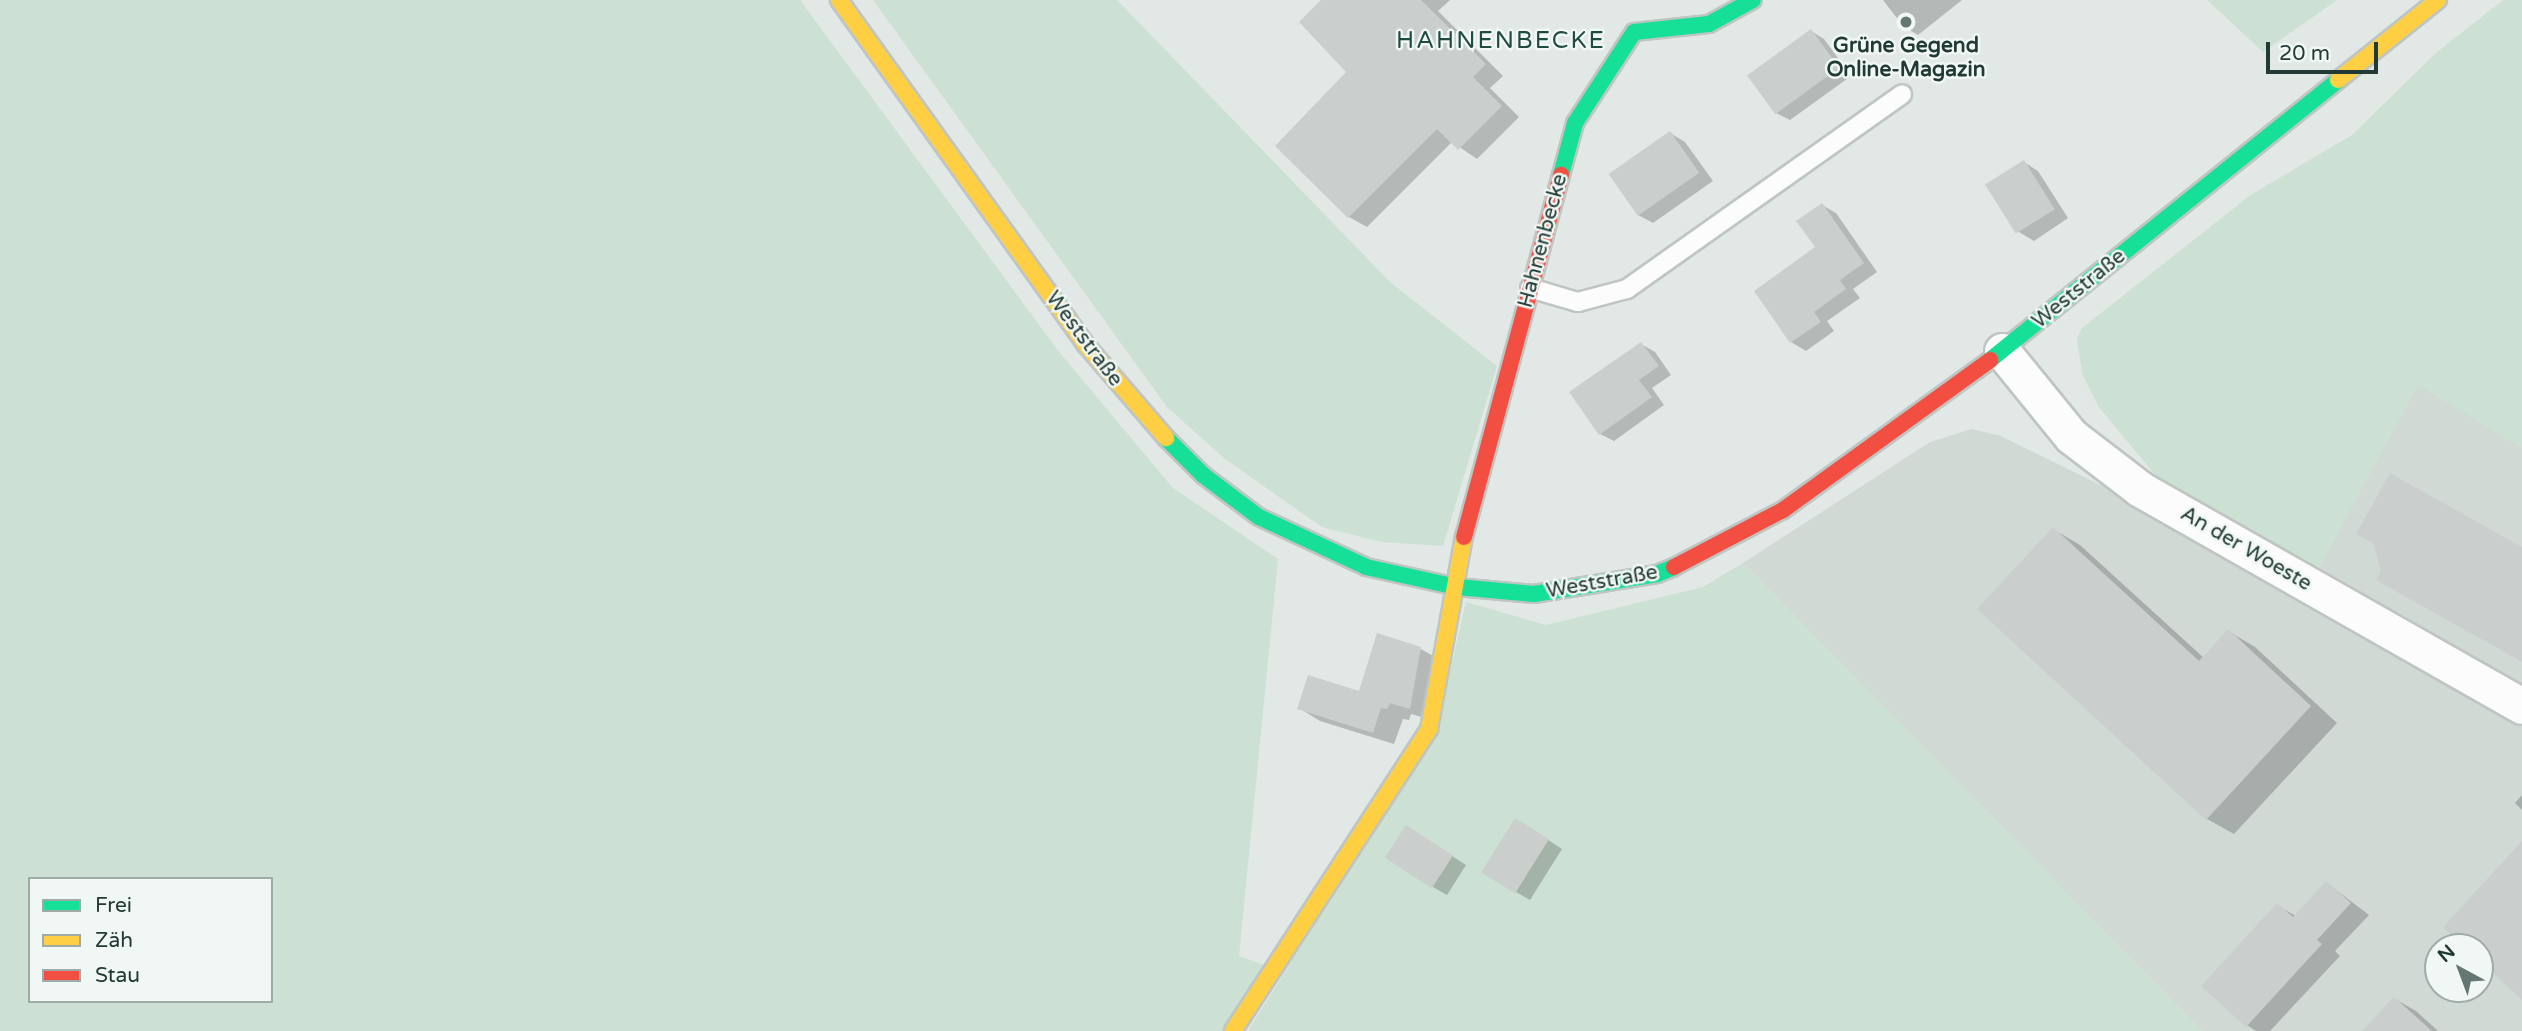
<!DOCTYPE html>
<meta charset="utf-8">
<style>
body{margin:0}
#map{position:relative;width:2522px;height:1031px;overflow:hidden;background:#e2e8e5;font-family:"Varela Round",sans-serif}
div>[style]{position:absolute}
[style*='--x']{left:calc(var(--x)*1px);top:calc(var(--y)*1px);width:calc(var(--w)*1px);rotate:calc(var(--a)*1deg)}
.built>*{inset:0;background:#d1d9d5}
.green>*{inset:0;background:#cce0d3}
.shadow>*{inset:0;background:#0003}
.building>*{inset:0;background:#cacfcd;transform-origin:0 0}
.roads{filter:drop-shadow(2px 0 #bfc5c2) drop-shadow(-2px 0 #bfc5c2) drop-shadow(0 2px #bfc5c2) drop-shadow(0 -2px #bfc5c2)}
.lane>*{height:18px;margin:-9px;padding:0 9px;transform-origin:9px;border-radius:9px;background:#fbfcfb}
.street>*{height:35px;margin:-17.5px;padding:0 17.5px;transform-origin:17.5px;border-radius:17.5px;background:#fbfcfb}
.fast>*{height:16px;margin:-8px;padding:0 8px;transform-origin:8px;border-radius:8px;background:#16e098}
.slow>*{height:16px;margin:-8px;padding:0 8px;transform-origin:8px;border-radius:8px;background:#ffcf43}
.jam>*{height:16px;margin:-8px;padding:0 8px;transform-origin:8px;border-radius:8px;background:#f24e42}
.dots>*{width:19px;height:19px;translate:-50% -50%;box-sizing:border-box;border:4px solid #f0f7f4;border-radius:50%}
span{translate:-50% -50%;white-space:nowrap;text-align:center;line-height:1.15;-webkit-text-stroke:5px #f0f7f4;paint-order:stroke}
.poi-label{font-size:21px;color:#223a35;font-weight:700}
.street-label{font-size:21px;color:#223a35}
.quarter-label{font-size:24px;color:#1f4b42;letter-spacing:2px}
.legend{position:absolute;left:28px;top:877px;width:245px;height:126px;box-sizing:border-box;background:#f0f7f4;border:2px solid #9eaba8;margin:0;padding:9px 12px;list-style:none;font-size:21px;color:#223a35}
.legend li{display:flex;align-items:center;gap:14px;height:35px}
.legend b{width:35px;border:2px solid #9eaba8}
.north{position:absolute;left:2424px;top:933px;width:70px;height:70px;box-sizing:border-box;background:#f0f7f4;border:2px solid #9eaba8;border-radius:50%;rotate:319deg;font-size:19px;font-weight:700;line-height:28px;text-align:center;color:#223a35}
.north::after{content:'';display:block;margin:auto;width:24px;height:32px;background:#657773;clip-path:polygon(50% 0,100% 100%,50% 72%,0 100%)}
.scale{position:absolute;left:2266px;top:42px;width:112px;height:32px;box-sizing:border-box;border:4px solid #223a35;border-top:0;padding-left:9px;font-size:21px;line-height:24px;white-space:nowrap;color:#223a35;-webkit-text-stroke:5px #f0f7f4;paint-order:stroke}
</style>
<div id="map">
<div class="built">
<i style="clip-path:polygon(evenodd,2418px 384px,2522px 448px,2522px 1031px,2202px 1031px,1743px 563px,1930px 442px,1972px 429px,2001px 436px,2131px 500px,2315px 574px,2418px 384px,2438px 947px,2480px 947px,2480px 989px,2438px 989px,2438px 947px)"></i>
</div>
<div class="green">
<i style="clip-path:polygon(evenodd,0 0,800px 0,1059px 352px,1173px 488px,1278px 559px,1239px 956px,1267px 966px,1223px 1031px,0 1031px,0 0,30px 879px,271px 879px,271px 1001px,30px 1001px,30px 879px)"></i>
<i style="clip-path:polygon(873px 0,1117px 0,1390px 282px,1497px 366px,1443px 546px,1382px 542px,1322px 527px,1225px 459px,1167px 407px)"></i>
<i style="clip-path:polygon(2207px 0,2337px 0,2263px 52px)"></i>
<i style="clip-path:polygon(2503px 0,2522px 0,2522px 448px,2418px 385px,2315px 574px,2157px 477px,2098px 406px,2082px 374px,2077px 338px,2082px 328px,2252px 194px,2352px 135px,2436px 53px)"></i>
<i style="clip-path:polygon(1743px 563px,2202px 1031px,1248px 1031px,1436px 730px,1466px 602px,1546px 625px,1703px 587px)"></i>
</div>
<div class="shadow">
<i style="clip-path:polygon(1323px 0,1450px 0,1438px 11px,1503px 76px,1490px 88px,1519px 117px,1477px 159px,1452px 142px,1367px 227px,1349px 217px,1349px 72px)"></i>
<i style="clip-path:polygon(1883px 0,1962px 0,1918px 35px,1903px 26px)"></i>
<i style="clip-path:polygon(1811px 31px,1824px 39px,1851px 76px,1790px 120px,1776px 113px)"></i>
<i style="clip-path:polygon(1670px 133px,1685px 142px,1713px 181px,1653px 223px,1638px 215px)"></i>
<i style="clip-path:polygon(2024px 162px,2038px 171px,2068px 218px,2034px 241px,2019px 232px)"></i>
<i style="clip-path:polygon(1822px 205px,1836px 213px,1877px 272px,1853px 289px,1860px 298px,1827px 321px,1834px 331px,1806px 351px,1791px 342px,1818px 248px)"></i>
<i style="clip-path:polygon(1641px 344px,1655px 352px,1671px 375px,1652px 388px,1664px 405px,1614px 441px,1600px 434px)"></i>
<i style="clip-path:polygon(2053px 529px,2080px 545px,2204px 658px,2228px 631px,2255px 647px,2337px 723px,2234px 834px,2207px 819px)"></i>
<i style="clip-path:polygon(1421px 649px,1442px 661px,1432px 720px,1411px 714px,1409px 720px,1403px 719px,1394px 744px,1320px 721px,1299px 708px,1360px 693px)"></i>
<i style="clip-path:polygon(2522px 795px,2522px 810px,2515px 803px)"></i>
<i style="clip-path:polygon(1530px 828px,1562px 849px,1530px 900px,1516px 892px)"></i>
<i style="clip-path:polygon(1421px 836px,1466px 865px,1447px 895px,1433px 887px)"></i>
<i style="clip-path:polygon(2327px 883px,2369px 915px,2335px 951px,2340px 956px,2270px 1031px,2256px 1031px,2247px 1025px,2278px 906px,2296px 916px)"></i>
<i style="clip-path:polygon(2395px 999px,2416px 1011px,2438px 1031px,2363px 1031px)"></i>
</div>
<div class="building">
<i style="clip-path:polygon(1321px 0,1421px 0,1486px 64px,1473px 77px,1502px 106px,1458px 150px,1437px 129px,1348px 218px,1275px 146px,1346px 72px,1299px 22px)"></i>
<i style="left:1811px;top:29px;width:48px;height:79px;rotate:54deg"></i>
<i style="left:1670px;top:131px;width:51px;height:75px;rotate:55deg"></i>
<i style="left:2024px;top:160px;width:58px;height:46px;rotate:58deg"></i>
<i style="clip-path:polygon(1822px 203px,1864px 263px,1840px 280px,1846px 289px,1814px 312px,1821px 322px,1790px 343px,1754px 291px,1815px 247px,1796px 221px)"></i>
<i style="clip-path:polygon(1641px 342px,1659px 366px,1639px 380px,1652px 397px,1599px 435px,1569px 392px)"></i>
<i style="clip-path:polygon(2390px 473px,2522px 547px,2522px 662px,2376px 580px,2381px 571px,2373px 543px,2356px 534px)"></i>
<i style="clip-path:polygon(2053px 527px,2199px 661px,2228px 629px,2311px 706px,2206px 820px,1977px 609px)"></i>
<i style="clip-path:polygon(1377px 633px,1421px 647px,1410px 709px,1390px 703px,1387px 709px,1381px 708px,1373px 733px,1297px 709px,1308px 675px,1359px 691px)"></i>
<i style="left:1515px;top:818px;width:40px;height:64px;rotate:32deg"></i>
<i style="left:1406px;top:825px;width:56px;height:39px;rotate:33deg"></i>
<i style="clip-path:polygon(2522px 841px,2522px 1000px,2480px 961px,2480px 947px,2464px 947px,2443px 927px)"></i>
<i style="clip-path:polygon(2326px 881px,2351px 903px,2317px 940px,2322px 944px,2246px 1027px,2201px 986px,2277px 903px,2293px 917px)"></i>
<i style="clip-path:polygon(2394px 997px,2432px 1031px,2362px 1031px)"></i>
</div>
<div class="roads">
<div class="lane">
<i style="--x:1530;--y:288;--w:50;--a:16.3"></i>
<i style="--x:1578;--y:302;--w:51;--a:-14.9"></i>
<i style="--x:1627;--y:289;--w:337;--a:-35.3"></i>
</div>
<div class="street">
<i style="--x:2002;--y:351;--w:109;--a:50.9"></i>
<i style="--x:2071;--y:436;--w:87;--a:37.5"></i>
<i style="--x:2140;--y:489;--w:439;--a:29.6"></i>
</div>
<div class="fast">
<i style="--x:1561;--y:175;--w:54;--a:-74.9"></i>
<i style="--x:1575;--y:123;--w:108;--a:-57"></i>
<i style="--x:1634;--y:32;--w:75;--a:-6.1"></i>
<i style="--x:1709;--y:24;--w:50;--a:-28.6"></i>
<i style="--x:1990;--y:360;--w:447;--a:-38.8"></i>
<i style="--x:1166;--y:438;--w:52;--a:45"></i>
<i style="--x:1203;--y:475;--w:70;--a:36.9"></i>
<i style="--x:1259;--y:517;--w:118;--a:25"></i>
<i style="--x:1366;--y:567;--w:93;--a:12.4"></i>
<i style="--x:1457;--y:587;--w:77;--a:5.2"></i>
<i style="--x:1534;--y:594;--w:125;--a:-9.2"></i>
<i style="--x:1657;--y:574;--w:18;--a:-22"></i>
</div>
<div class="slow">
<i style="--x:839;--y:0;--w:424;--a:54.4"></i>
<i style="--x:1086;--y:345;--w:123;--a:49.3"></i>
<i style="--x:2338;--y:80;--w:128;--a:-38.7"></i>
<i style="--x:1233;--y:1031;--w:360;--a:-57"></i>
<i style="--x:1429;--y:729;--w:195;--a:-79.7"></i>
</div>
<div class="jam">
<i style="--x:1464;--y:537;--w:375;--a:-75"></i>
<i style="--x:1674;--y:567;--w:123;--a:-27.6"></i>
<i style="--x:1783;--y:510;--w:256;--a:-35.9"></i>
</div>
</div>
<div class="dots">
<i style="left:1906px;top:22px;background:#657773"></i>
</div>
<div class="poi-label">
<span style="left:1906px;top:58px">Grüne Gegend<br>Online-Magazin</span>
</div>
<div class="street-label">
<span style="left:1543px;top:241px;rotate:-75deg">Hahnenbecke</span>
<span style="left:2079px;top:289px;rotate:-39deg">Weststraße</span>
<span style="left:1084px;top:339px;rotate:53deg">Weststraße</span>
<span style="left:2246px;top:549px;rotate:30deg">An der Woeste</span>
<span style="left:1602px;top:582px;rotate:-10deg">Weststraße</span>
</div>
<div class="quarter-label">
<span style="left:1501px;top:41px">HAHNENBECKE</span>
</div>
<ul class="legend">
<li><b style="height:9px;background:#16e098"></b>Frei</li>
<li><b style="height:9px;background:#ffcf43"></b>Zäh</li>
<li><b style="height:9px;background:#f24e42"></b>Stau</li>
</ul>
<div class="north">N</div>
<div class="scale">20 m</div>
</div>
